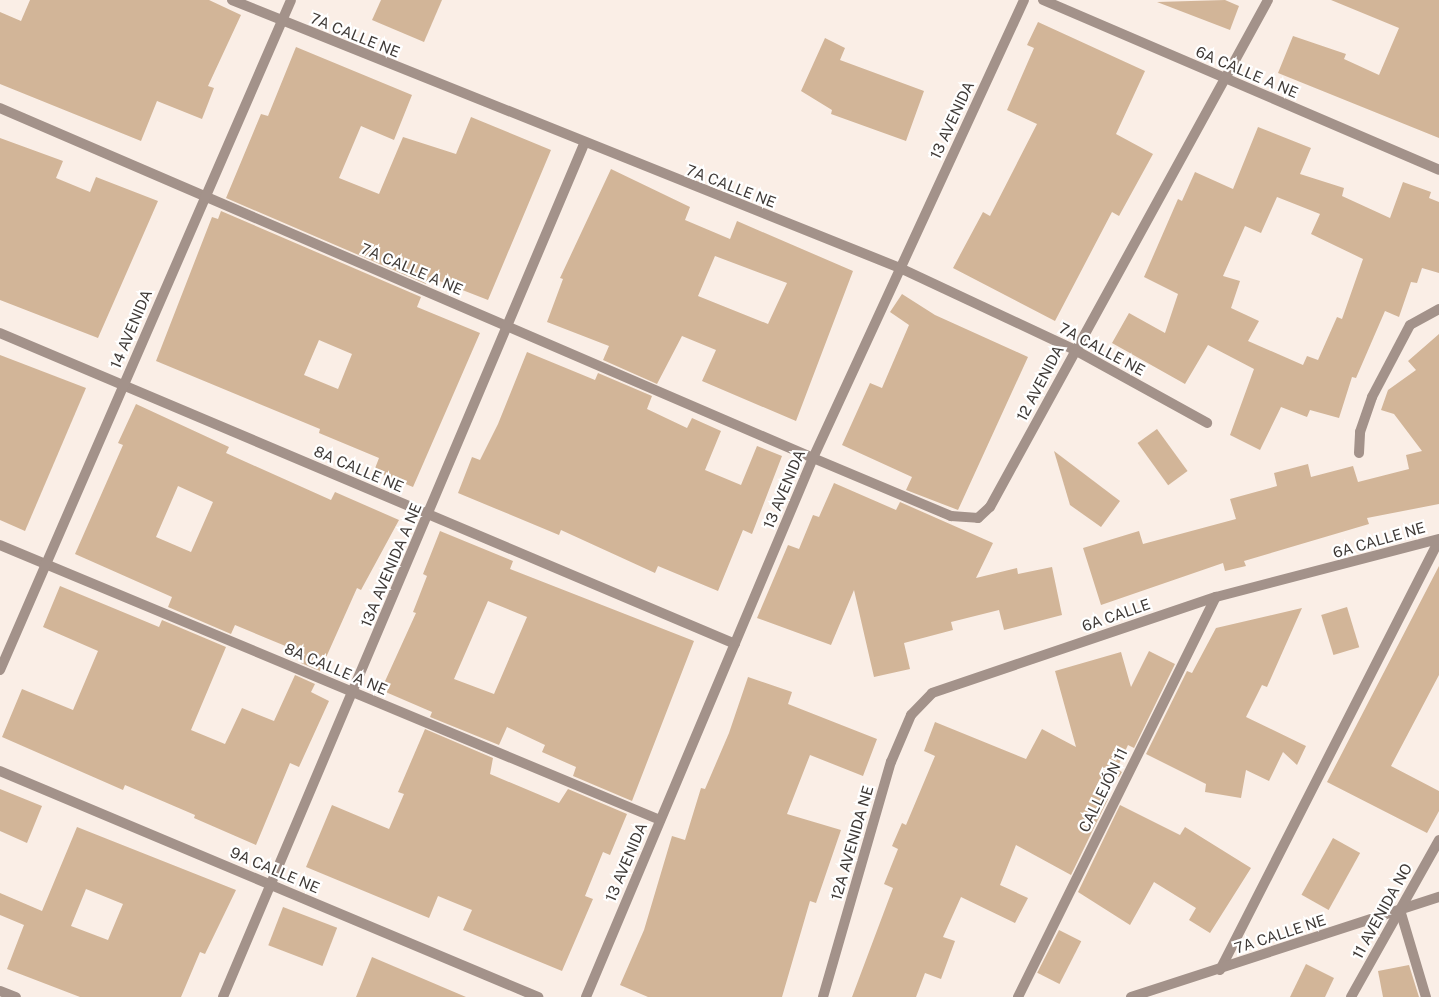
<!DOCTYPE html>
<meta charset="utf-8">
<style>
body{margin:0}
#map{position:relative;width:1439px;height:997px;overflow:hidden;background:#faeee6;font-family:"Public Sans",sans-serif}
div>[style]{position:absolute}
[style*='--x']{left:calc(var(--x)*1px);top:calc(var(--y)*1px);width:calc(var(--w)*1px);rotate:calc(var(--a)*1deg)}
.building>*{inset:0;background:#d2b598;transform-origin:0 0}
.service>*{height:10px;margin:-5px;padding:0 5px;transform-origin:5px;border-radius:5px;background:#a3928a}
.minor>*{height:10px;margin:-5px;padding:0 5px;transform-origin:5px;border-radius:5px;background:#a3928a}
span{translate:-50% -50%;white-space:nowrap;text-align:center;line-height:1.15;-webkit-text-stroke:4.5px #fff;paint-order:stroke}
.street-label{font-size:15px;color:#3f3a37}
</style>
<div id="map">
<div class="building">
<i style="clip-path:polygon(30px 0,209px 0,241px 15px,208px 86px,214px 88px,202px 119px,157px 101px,141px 141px,0 84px,0 12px,21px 21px)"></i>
<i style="clip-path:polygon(381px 0,442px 0,424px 42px,372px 20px)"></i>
<i style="clip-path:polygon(1225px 0,1239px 6px,1230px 30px,1157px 2px)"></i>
<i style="clip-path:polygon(1331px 0,1439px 0,1439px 138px,1278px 73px,1293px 36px,1346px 54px,1344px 59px,1379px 75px,1399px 28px)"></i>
<i style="clip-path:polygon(1038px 22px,1145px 71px,1116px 134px,1153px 154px,1119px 216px,1112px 212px,1055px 321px,953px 268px,983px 212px,990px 216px,1037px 124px,1007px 110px,1034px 48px,1027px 45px)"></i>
<i style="clip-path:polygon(825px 38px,845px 48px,840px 60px,924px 91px,906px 141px,831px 114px,832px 110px,801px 91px)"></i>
<i style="clip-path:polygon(296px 47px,412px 95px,394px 140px,361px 126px,339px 178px,379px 194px,403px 137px,456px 154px,471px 117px,551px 150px,488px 300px,429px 277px,426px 284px,226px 198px,261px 114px,268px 116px)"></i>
<i style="clip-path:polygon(evenodd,1258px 127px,1311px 148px,1300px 174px,1344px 188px,1342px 196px,1390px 218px,1403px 182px,1431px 192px,1429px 198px,1439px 202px,1439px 273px,1422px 268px,1417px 283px,1411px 282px,1399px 317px,1385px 311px,1356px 378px,1352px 377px,1339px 418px,1310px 410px,1307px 417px,1281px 407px,1260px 450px,1230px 435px,1254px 369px,1208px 345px,1185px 384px,1112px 343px,1129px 313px,1165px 333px,1178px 294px,1144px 277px,1178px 199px,1182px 201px,1195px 172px,1233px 189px,1258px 127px,1277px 197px,1320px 214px,1311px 234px,1363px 259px,1342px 319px,1337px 317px,1318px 360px,1307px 356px,1303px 365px,1248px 341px,1259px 321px,1231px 308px,1240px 281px,1223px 276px,1245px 226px,1261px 233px,1277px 197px)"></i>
<i style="clip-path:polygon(0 138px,63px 161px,56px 178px,90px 192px,96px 177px,158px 201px,98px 338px,0 300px)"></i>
<i style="clip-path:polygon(evenodd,611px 169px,690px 207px,685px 220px,730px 239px,737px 221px,853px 271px,796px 421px,702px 381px,716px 350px,682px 336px,657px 384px,603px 360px,609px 346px,547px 322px,563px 279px,560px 278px,611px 169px,715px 256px,787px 283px,768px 324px,698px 296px,715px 256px)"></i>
<i style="clip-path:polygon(evenodd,221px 211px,421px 297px,417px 307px,480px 333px,413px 487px,374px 471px,379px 458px,319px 433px,320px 429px,156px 361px,212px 217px,218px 219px,221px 211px,319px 340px,352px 354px,338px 389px,304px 375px,319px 340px)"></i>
<i style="clip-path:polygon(902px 294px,935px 315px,1028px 357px,958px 510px,906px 490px,912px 477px,842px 445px,870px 383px,882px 388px,909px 325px,890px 312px)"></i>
<i style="clip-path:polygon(1439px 334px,1439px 504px,1367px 518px,1369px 524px,1244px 561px,1246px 566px,1225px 571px,1223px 563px,1101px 605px,1083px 548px,1139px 531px,1143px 544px,1236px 519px,1230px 499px,1277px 486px,1274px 473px,1308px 464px,1311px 477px,1353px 466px,1358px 482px,1409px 469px,1406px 455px,1422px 451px,1394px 414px,1381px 410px,1388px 390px,1416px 370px,1408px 361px)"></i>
<i style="clip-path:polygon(527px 352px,595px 380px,598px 373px,652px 396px,647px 409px,687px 428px,692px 418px,721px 431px,705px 470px,741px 485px,757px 446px,782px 456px,752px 534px,743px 530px,718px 591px,658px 566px,655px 573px,561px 530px,559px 535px,458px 493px,472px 457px,480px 460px,498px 424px)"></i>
<i style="clip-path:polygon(0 355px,86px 388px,25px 531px,0 520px)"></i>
<i style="clip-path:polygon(evenodd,136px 404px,229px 447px,226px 453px,331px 500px,335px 492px,399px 520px,361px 590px,357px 588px,320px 671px,301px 663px,305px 654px,266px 638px,235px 625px,231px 634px,168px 607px,172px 597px,75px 554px,123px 445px,118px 443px,136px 404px,178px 486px,213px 502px,191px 552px,156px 537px,178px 486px)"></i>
<i style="left:1157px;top:429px;width:52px;height:24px;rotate:54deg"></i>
<i style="clip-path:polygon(1054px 451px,1120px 501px,1101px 527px,1070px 505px)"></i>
<i style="clip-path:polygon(834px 483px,896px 510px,900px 502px,993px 543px,976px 578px,1017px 568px,1018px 574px,1052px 567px,1062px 615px,1004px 630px,999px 610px,951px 622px,953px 630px,904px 643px,910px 669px,874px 677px,854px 590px,831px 645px,757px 618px,788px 545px,799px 549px,813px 515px,819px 517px)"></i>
<i style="clip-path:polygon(evenodd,440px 531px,513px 561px,510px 569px,694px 641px,632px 801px,573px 776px,576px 767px,542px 752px,545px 745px,507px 727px,499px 745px,430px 717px,432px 712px,381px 690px,416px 613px,413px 612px,427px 576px,423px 574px,440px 531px,488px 601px,527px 617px,494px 694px,454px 679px,488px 601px)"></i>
<i style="clip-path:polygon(1439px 566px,1439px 675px,1391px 766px,1439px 791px,1439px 811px,1427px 833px,1327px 782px)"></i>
<i style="clip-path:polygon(60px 586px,159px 627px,162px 620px,226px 647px,191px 730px,225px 744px,242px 708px,274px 721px,295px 675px,315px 684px,311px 692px,329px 701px,299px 767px,290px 763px,256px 845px,194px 818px,195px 815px,125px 785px,123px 790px,2px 737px,22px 689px,73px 710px,98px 651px,43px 627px)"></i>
<i style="left:1347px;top:607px;width:42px;height:27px;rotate:73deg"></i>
<i style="clip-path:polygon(1302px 608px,1267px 687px,1262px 685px,1246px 717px,1306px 746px,1297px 765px,1283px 752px,1269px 781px,1246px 770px,1241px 798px,1205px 792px,1206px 784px,1146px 754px,1187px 671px,1192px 673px,1216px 628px)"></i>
<i style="clip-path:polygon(1149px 651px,1175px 664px,1134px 748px,1128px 745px,1119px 764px,1112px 761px,1110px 766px,1122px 772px,1119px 777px,1100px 773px,1104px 776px,1095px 793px,1108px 799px,1071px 875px,1016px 845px,1000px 885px,1028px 898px,1015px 923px,961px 897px,943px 937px,955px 941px,941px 979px,925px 973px,916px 997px,852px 997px,893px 888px,884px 884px,898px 849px,892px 846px,902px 823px,906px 825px,935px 756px,924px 751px,935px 722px,1026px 759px,1042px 729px,1076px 747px,1055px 671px,1121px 652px,1131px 687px)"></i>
<i style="clip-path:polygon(748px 677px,792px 692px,788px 704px,877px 739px,863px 776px,810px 755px,787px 814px,841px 830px,816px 903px,810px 901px,782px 997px,648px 997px,620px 985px,644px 930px,672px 836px,685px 840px,701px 788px,705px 789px,729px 733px)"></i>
<i style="clip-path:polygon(425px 729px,493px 758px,490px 774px,559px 803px,568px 789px,627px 814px,610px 855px,603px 852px,585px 896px,593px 899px,562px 971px,463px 930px,472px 910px,438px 896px,429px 918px,306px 867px,332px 805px,389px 829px,404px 794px,398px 792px)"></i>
<i style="clip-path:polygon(0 789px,42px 806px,27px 843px,0 831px)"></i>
<i style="clip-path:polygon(1120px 805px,1180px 835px,1185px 827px,1251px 868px,1210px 933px,1189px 920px,1196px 908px,1154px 882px,1130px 925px,1078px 892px)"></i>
<i style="clip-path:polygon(evenodd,77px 827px,236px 890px,205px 954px,200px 952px,181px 997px,80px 997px,7px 969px,24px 925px,0 915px,0 893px,42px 911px,77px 827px,86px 889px,123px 904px,108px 940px,71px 926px,86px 889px)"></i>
<i style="left:1333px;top:838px;width:31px;height:65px;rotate:29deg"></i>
<i style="left:283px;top:907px;width:58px;height:41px;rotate:21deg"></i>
<i style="left:1059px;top:930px;width:25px;height:48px;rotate:27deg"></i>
<i style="clip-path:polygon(372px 957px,466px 997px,356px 997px)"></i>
<i style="clip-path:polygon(1306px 964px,1334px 978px,1325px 997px,1290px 997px)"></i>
<i style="clip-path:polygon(1409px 965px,1419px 997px,1383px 997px,1378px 971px)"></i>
</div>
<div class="service">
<i style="--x:1359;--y:453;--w:21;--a:-87"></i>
<i style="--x:1360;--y:432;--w:37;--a:-71"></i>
<i style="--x:1372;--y:397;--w:81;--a:-62.2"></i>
<i style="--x:1410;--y:325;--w:33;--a:-29"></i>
<i style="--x:1220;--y:970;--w:483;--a:-63"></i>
<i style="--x:1018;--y:997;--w:446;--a:-63.7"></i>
</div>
<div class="minor">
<i style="--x:232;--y:0;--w:720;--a:21.86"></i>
<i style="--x:900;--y:268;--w:193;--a:25.1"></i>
<i style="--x:1075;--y:350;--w:151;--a:28.9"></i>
<i style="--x:1043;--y:0;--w:431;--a:23.2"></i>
<i style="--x:0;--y:108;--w:885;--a:23.29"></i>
<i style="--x:813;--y:458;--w:150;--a:22.8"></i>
<i style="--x:951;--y:516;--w:27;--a:4"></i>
<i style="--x:978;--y:518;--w:16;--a:-43"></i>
<i style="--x:990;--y:507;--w:578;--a:-61.26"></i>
<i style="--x:0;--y:333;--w:798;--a:22.93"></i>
<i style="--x:0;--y:545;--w:715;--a:22.62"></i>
<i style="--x:0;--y:670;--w:730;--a:-66.52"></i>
<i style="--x:0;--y:771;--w:584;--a:22.79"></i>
<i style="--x:1400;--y:910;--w:91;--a:73.4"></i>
<i style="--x:0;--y:991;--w:17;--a:21"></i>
<i style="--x:223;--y:997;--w:926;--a:-67.06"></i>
<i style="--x:586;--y:997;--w:585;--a:-67.16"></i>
<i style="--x:813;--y:458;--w:504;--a:-65.26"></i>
<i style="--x:823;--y:997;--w:245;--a:-73.9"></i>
<i style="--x:891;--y:762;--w:51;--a:-66.9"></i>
<i style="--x:911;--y:715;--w:30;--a:-46"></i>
<i style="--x:932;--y:693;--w:300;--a:-18.7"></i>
<i style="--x:1216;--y:597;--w:230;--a:-14.6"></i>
<i style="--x:1131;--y:997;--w:324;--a:-18"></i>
<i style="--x:1351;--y:997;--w:180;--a:-60.7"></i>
</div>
<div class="street-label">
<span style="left:355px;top:35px;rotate:22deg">7A CALLE NE</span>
<span style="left:1247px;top:72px;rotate:23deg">6A CALLE A NE</span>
<span style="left:952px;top:120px;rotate:-65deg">13 AVENIDA</span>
<span style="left:731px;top:186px;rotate:21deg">7A CALLE NE</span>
<span style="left:412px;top:269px;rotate:23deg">7A CALLE A NE</span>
<span style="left:131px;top:329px;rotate:-67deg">14 AVENIDA</span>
<span style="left:1102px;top:349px;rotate:28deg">7A CALLE NE</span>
<span style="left:1040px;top:383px;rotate:-62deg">12 AVENIDA</span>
<span style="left:359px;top:469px;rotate:23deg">8A CALLE NE</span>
<span style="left:784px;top:489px;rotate:-67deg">13 AVENIDA</span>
<span style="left:1379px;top:540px;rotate:-16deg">6A CALLE NE</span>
<span style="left:391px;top:565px;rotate:-67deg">13A AVENIDA A NE</span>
<span style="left:1116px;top:615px;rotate:-19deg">6A CALLE</span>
<span style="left:336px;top:669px;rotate:23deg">8A CALLE A NE</span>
<span style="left:1103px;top:790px;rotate:-64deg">CALLEJÓN 11</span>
<span style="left:852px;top:843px;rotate:-74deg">12A AVENIDA NE</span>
<span style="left:626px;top:862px;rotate:-67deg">13 AVENIDA</span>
<span style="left:275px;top:870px;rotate:23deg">9A CALLE NE</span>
<span style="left:1382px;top:911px;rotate:-61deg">11 AVENIDA NO</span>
<span style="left:1280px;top:934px;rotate:-18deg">7A CALLE NE</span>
</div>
</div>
